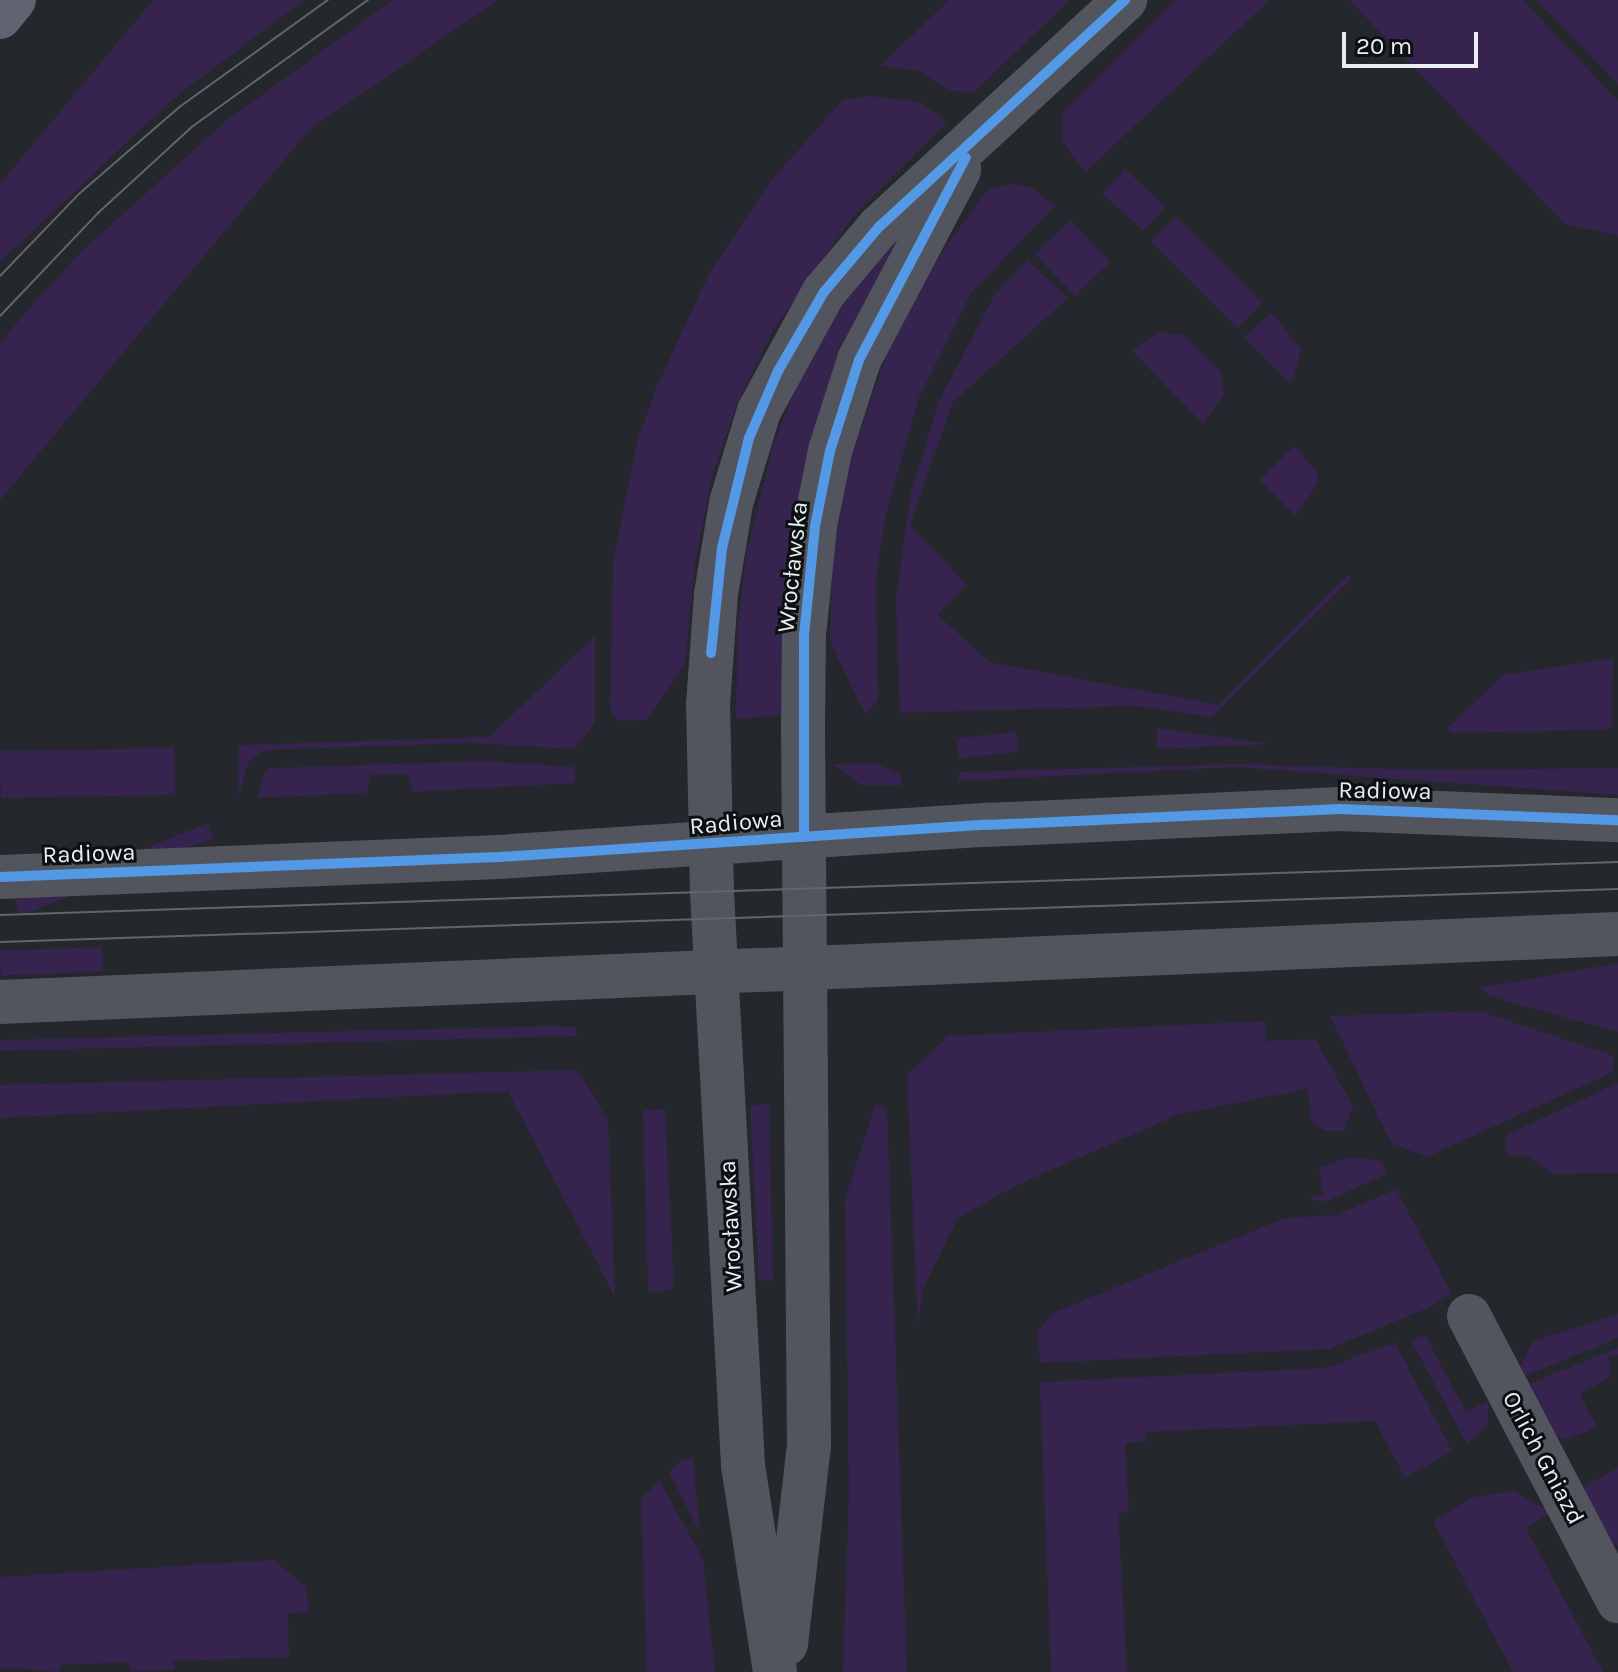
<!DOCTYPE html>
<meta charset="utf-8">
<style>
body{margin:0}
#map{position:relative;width:1618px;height:1672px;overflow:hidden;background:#24272c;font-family:Karla,sans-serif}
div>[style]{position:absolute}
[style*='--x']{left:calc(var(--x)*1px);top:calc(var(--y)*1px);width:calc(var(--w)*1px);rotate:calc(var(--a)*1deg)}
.green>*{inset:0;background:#36244f;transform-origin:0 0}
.minor>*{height:44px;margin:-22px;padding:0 22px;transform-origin:22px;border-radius:22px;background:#53555e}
.tertiary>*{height:44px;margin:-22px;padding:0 22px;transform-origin:22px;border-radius:22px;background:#53555e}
.motorway>*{height:44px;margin:-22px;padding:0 22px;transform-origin:22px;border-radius:22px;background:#606370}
.tram>*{height:2px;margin:-1px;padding:0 1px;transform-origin:1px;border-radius:1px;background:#63656b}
.cycleway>*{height:10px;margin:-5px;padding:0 5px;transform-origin:5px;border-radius:5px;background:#5399e6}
span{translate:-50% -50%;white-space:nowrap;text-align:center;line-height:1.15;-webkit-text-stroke:6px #0c1013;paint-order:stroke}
.street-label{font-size:24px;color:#e9eef3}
.scale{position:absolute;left:1342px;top:32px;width:136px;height:36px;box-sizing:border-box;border:4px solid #e9eef3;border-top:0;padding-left:10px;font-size:24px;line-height:28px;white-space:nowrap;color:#e9eef3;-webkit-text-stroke:6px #0c1013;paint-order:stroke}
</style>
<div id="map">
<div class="green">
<i style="clip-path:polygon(153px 0,304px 0,174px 98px,0 262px,0 184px)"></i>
<i style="clip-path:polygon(393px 0,498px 0,309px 130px,0 500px,0 344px,23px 315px,82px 251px,227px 120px)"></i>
<i style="clip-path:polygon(949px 0,1070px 0,972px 94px,950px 90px,919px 71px,880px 66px)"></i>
<i style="clip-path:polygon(1175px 0,1270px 0,1085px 172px,1063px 142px,1063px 112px)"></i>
<i style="clip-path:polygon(1349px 0,1523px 0,1618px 101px,1618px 236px,1565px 224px)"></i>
<i style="clip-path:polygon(1536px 0,1618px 0,1618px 84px,1537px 1px)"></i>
<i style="clip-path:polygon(870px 96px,920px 102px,947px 122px,854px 215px,773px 330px,738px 402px,712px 476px,695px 563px,685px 665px,646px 720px,618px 721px,610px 709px,613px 562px,637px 442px,657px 386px,709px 274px,769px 183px,843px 100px)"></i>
<i style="left:1125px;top:169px;width:56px;height:33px;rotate:43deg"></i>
<i style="clip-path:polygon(1009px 184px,1031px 187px,1055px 206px,971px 293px,919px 397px,886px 514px,876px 577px,878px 700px,865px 714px,830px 642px,832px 563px,849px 464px,891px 341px,934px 263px,987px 190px)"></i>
<i style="left:1176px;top:217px;width:122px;height:35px;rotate:45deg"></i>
<i style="left:1070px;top:220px;width:58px;height:49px;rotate:46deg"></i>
<i style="clip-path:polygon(897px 231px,899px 243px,846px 342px,792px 714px,736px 719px,738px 623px,747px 551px,773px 446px,796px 388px,845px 298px)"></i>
<i style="clip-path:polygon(1028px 261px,1068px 298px,953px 402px,910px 525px,967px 585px,937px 614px,989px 662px,1219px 705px,1348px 575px,1352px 578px,1212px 717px,1135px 706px,900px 713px,896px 600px,911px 491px,939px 401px,995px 294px)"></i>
<i style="clip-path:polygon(1271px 312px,1301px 350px,1291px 384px,1244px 338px)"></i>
<i style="clip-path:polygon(1158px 332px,1184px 335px,1221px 372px,1224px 395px,1203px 424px,1132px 351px)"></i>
<i style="clip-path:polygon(1294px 446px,1317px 472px,1318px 483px,1296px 516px,1260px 480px)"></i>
<i style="clip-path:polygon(595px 636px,595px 723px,574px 749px,471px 743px,265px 750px,248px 763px,238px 799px,239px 745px,489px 737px)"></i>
<i style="clip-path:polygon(1613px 658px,1612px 726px,1607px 730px,1451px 733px,1448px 728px,1503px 675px)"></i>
<i style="clip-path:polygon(1157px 728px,1272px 744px,1157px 749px)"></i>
<i style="left:1016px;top:732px;width:20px;height:60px;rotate:84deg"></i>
<i style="left:174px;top:748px;width:47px;height:174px;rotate:89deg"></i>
<i style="clip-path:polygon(484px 761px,575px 767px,575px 783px,413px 792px,408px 774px,370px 775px,367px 793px,257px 798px,264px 773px,271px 768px)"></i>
<i style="clip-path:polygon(875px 763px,900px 774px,903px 785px,861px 785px,833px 764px)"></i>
<i style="clip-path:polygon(1239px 764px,1425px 770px,1618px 768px,1618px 795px,1236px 767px,958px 781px,959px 772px)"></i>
<i style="left:208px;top:823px;width:16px;height:208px;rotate:68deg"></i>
<i style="left:102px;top:947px;width:25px;height:102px;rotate:88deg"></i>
<i style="clip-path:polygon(1618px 963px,1618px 1032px,1489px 996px,1480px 988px)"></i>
<i style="clip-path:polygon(1478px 1011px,1614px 1056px,1613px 1072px,1427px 1157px,1391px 1143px,1330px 1016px)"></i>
<i style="clip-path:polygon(1265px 1021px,1266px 1041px,1315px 1039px,1353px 1106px,1344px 1131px,1325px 1131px,1312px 1123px,1307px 1089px,1177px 1115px,1017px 1185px,958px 1218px,922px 1291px,918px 1329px,907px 1075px,948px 1036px)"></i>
<i style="clip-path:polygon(552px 1026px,576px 1027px,577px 1036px,0 1051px,0 1040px)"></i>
<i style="clip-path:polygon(578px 1070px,608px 1120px,615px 1297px,508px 1091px,0 1118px,0 1085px)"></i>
<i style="clip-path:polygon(1618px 1083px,1618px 1173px,1553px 1174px,1525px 1155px,1511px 1156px,1506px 1151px,1506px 1135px)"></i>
<i style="clip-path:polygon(876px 1103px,887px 1109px,907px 1672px,843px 1672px,849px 1493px,845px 1199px)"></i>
<i style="clip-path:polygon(769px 1104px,773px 1281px,759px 1280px,750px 1106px)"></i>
<i style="clip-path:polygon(665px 1109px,674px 1285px,669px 1291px,648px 1292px,643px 1110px)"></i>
<i style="clip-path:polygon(1351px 1157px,1382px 1161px,1387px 1174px,1327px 1201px,1306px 1200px,1323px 1194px,1319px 1167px)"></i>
<i style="clip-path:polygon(1396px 1189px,1452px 1294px,1430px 1307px,1329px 1349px,1040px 1363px,1037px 1332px,1053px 1313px,1285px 1218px,1336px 1215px)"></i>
<i style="clip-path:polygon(1618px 1314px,1618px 1338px,1523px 1377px,1522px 1362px,1533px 1341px)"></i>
<i style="clip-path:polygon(1425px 1335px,1466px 1412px,1488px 1401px,1488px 1423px,1467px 1444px,1411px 1340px)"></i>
<i style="clip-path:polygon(1395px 1343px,1452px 1451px,1405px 1478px,1375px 1421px,1146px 1432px,1146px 1442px,1125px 1443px,1129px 1512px,1118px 1513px,1127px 1672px,1051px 1672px,1040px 1382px,1325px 1368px)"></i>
<i style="clip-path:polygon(1618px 1348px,1618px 1355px,1608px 1357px,1611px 1377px,1580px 1394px,1597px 1427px,1568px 1439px,1551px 1435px,1526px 1385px)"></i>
<i style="clip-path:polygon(693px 1458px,700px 1533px,669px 1472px,681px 1460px)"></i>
<i style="clip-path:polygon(1618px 1468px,1618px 1545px,1610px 1542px,1583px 1496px,1586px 1485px)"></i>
<i style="clip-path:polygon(659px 1480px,703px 1559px,715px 1672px,647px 1672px,641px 1499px)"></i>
<i style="clip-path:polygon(1513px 1491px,1551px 1512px,1526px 1528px,1603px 1672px,1513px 1672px,1433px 1521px,1474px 1497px)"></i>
<i style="clip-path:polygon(274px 1560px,305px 1586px,310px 1611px,288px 1614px,289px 1657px,173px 1661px,175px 1670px,130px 1671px,130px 1662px,61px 1665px,60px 1672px,0 1667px,0 1577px)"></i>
</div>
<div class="minor">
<i style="--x:1469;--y:1316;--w:322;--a:62.4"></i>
</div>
<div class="tertiary">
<i style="--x:0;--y:877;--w:499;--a:-2.3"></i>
<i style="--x:499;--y:857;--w:489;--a:-3.8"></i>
<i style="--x:987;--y:825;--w:353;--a:-2.6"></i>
<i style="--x:1340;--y:809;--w:278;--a:2.3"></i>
<i style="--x:0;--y:1002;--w:1619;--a:-2.41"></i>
<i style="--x:786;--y:1644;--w:199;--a:-83.4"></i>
<i style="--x:809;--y:1446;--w:718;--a:-90.48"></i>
<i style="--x:803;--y:728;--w:93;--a:-89.4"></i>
<i style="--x:804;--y:635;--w:110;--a:-84.2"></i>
<i style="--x:815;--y:526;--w:76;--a:-78.7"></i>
<i style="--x:830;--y:451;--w:96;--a:-72.3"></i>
<i style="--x:859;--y:360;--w:215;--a:-62.2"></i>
<i style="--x:775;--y:1672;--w:209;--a:-98.8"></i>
<i style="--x:743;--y:1465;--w:574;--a:-93.1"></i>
<i style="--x:712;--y:892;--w:187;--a:-91.2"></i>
<i style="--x:708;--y:705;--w:111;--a:-85.9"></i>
<i style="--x:716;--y:594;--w:92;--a:-80.6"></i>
<i style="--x:731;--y:503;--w:96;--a:-73.1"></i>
<i style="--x:759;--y:411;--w:136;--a:-61.4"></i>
<i style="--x:824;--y:292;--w:85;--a:-49.8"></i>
<i style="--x:879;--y:227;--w:335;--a:-42.7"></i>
</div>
<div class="motorway">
<i style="--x:0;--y:17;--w:22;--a:-51"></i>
</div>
<div class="tram">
<i style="--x:0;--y:276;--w:115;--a:-46.1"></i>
<i style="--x:80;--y:193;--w:130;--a:-40.9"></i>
<i style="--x:178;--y:108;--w:185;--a:-35.8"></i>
<i style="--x:0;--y:316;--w:142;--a:-46.4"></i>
<i style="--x:98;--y:213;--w:129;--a:-42.5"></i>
<i style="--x:193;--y:126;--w:216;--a:-35.8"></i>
<i style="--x:0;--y:915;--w:1619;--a:-1.88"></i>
<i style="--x:0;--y:942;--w:1619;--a:-1.88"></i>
</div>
<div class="cycleway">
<i style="--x:711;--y:653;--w:106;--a:-84"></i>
<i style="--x:722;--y:548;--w:113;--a:-76.2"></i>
<i style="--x:749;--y:438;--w:73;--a:-66.6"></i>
<i style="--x:778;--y:371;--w:91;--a:-59.8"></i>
<i style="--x:824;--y:292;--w:85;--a:-49.8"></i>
<i style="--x:879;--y:227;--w:335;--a:-42.7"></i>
<i style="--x:804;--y:837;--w:202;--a:-90"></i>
<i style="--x:804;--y:635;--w:110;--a:-84.2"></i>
<i style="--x:815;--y:526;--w:76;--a:-78.7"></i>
<i style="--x:830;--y:451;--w:96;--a:-72.3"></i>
<i style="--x:859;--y:360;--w:229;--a:-62.2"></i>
<i style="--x:0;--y:877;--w:499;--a:-2.3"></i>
<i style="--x:499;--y:857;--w:489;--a:-3.8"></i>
<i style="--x:987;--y:825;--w:353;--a:-2.6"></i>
<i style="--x:1340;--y:809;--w:278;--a:2.3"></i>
</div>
<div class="street-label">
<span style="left:793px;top:567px;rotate:-84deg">Wrocławska</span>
<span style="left:1385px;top:791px;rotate:1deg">Radiowa</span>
<span style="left:736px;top:823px;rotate:-5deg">Radiowa</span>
<span style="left:89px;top:854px;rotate:-2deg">Radiowa</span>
<span style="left:731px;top:1226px;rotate:-93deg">Wrocławska</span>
<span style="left:1543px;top:1458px;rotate:62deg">Orlich Gniazd</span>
</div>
<div class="scale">20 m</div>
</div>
